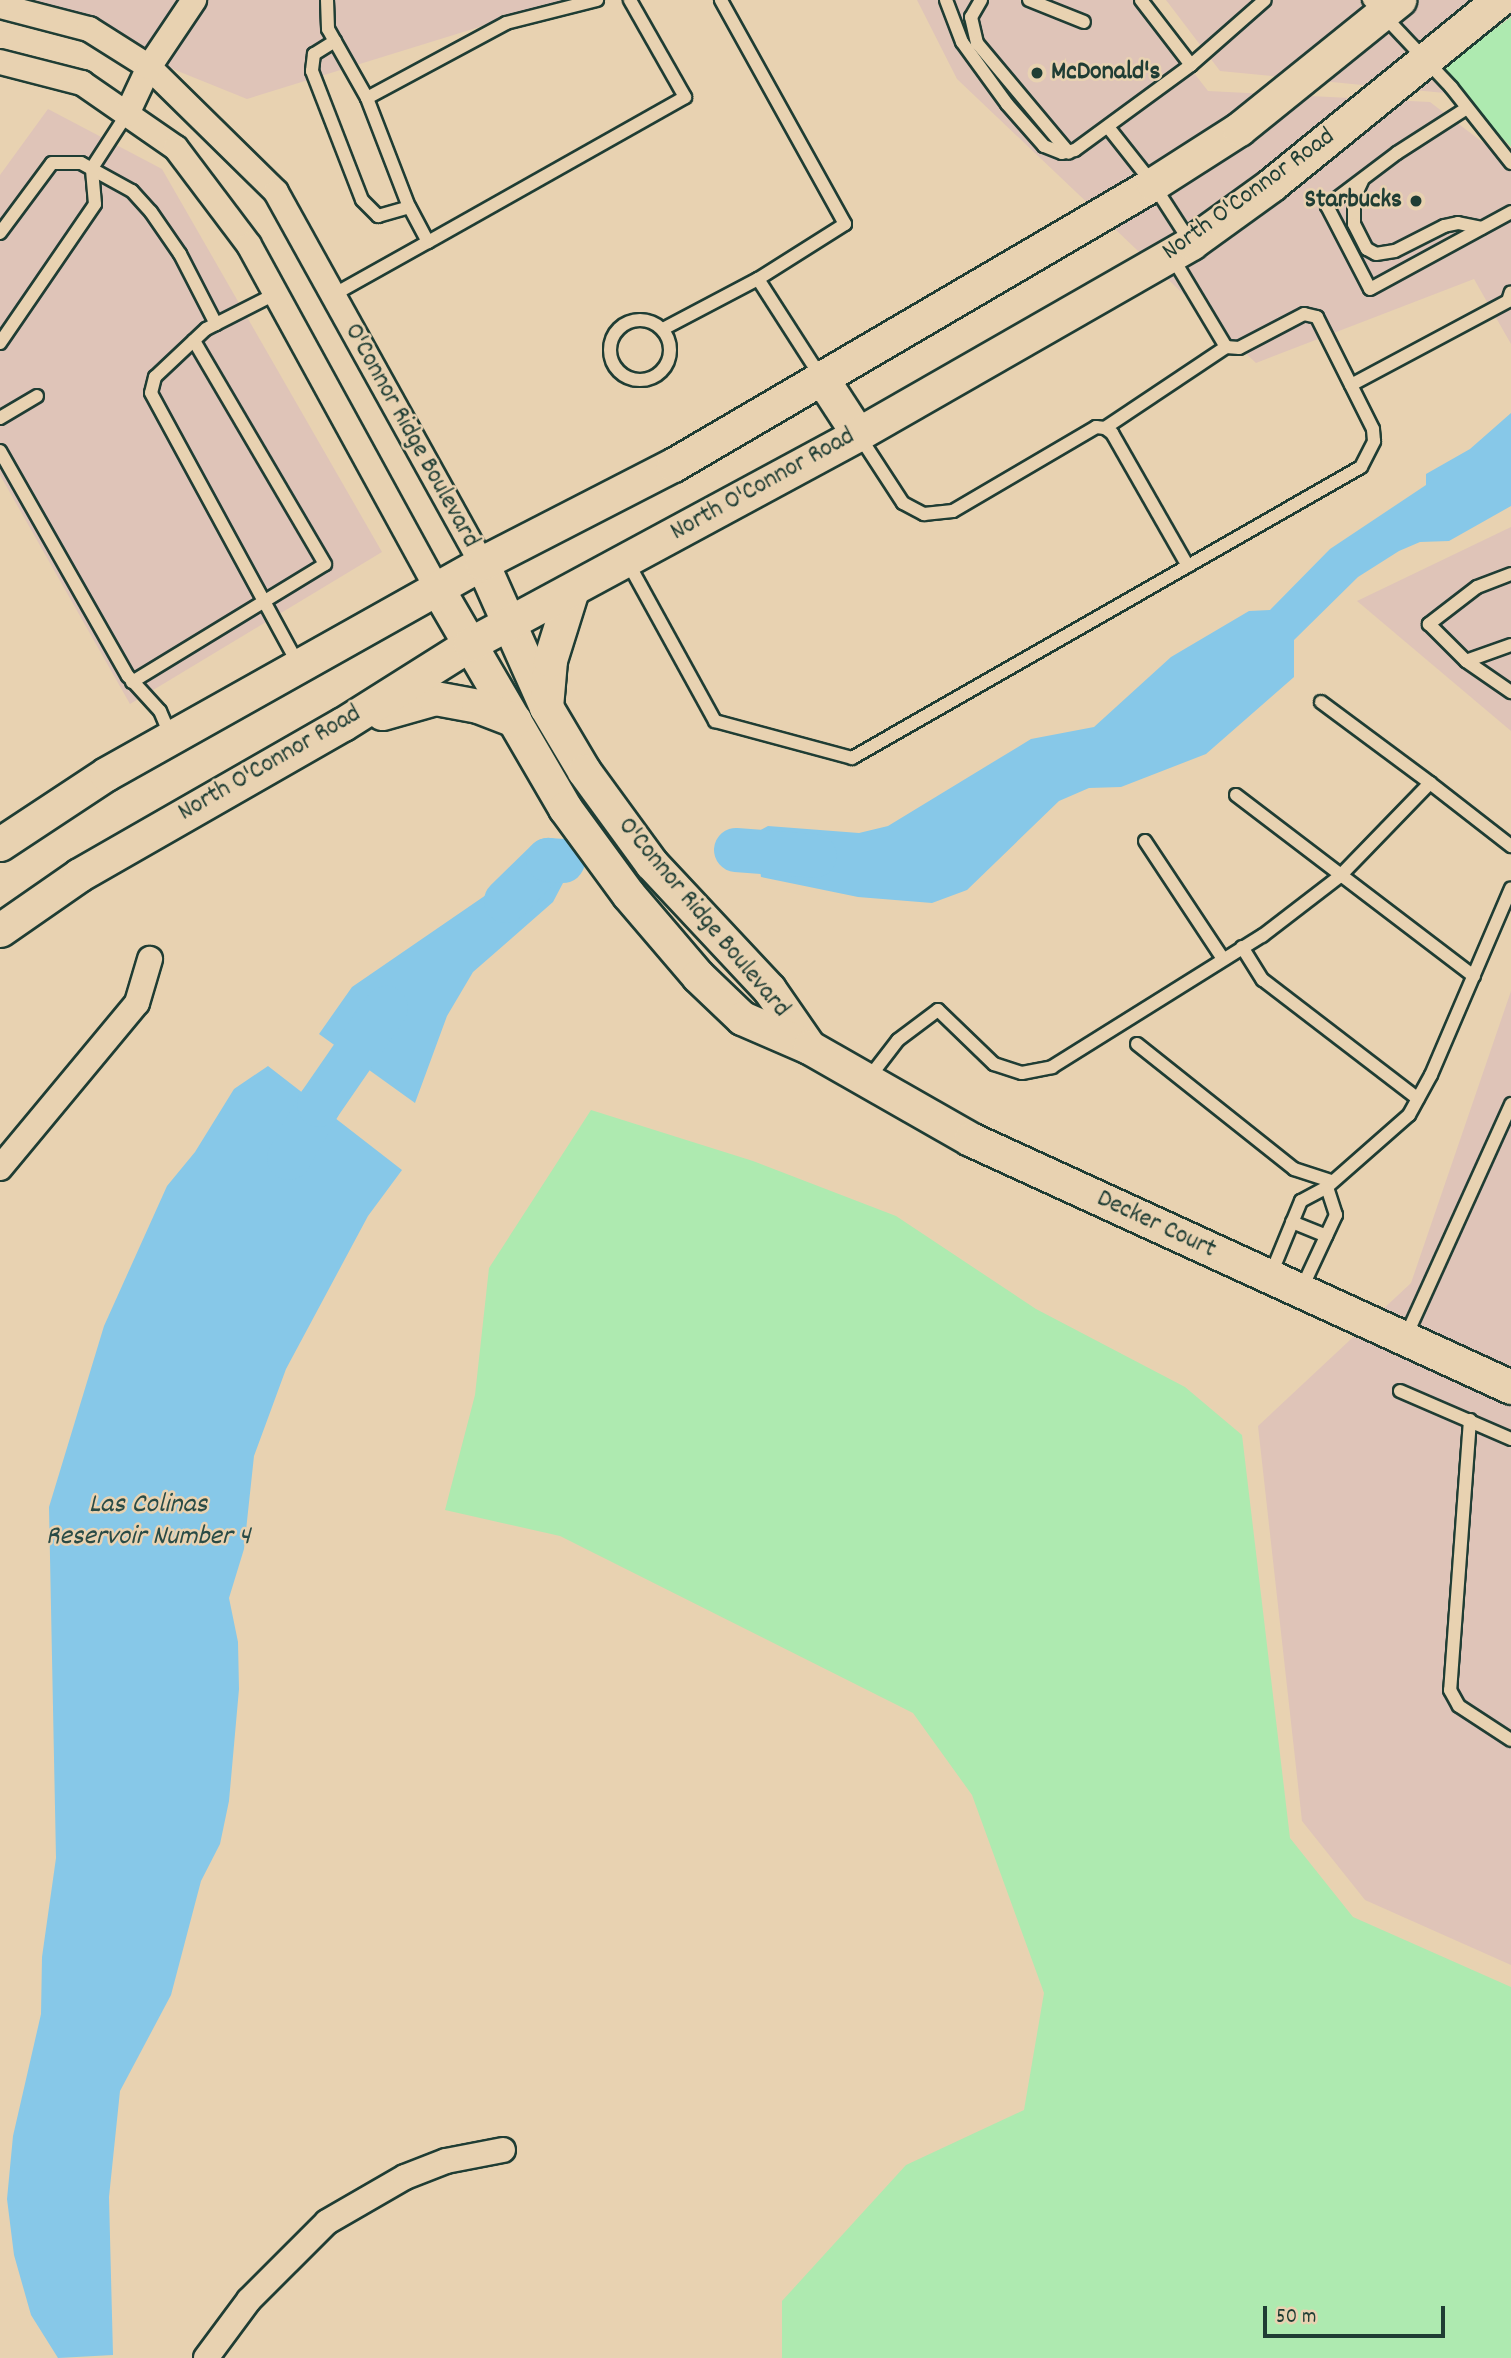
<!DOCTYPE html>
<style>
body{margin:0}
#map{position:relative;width:1511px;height:2358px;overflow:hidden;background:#e8d2b1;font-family:Dekko,sans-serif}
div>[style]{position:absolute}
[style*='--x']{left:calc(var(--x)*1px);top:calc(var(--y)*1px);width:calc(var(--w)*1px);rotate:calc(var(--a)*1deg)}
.built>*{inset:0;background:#dfc4b8}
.green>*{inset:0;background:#aeeab0}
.water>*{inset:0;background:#87c8e8}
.river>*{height:44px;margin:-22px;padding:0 22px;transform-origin:22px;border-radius:22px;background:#87c8e8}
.roads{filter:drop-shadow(2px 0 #1f3d34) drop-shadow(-2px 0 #1f3d34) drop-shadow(0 2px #1f3d34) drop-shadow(0 -2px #1f3d34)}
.lane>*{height:12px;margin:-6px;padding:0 6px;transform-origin:6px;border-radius:6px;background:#e8d2b1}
.lane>.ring{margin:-6px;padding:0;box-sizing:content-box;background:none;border:12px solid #e8d2b1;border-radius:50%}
.street>*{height:24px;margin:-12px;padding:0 12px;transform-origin:12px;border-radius:12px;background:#e8d2b1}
.secondary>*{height:33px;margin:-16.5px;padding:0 16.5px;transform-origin:16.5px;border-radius:16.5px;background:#e8d2b1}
.dots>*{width:19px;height:19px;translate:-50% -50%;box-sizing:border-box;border:4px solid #e8d2b1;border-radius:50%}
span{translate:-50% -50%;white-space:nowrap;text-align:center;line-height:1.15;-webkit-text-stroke:5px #e8d2b1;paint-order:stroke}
.poi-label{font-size:26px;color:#1f3d34;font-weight:700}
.left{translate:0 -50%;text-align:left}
.right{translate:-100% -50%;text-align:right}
.street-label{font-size:26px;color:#1f3d34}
.water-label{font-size:28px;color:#294b46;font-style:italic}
.scale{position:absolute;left:1263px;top:2306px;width:182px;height:32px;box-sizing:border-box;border:4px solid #1f3d34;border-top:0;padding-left:9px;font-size:21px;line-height:24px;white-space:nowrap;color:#1f3d34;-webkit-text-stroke:5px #e8d2b1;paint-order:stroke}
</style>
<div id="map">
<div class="built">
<i style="clip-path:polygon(2px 0,566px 0,247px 99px)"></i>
<i style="clip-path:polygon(917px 0,1137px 0,1208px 91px,1430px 102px,1511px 164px,1511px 344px,1474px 279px,1256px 363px,957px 79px)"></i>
<i style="clip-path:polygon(1166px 0,1511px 0,1511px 112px,1496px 98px,1220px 71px)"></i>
<i style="clip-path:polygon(48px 109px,162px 169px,382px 552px,130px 704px,0 475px,0 175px)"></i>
<i style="clip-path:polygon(1511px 527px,1511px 731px,1357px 601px)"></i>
<i style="clip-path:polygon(1511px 991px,1511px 1965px,1365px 1900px,1302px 1821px,1258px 1426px,1411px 1283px)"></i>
</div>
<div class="green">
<i style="clip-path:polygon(1511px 17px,1511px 147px,1451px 87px,1445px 66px)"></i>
<i style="clip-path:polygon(591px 1110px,753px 1161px,896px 1216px,1036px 1309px,1185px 1387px,1242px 1435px,1290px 1838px,1353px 1917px,1511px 1987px,1511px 2358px,782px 2358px,782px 2301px,906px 2165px,1024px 2110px,1044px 1993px,972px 1795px,913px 1713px,560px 1536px,445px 1510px,475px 1395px,489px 1268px)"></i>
</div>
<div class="water">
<i style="clip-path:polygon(1511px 413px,1511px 506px,1449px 541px,1420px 542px,1399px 551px,1358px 577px,1294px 640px,1294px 677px,1206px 754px,1121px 787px,1089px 788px,1059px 801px,967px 890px,932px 903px,858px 897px,761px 877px,755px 833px,768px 826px,859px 833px,888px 826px,1031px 739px,1094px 727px,1171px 657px,1249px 611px,1270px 610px,1330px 549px,1426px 485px,1426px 474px,1470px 449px)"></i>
<i style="clip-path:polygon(548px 860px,563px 883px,553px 902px,473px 972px,447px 1016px,415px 1103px,319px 1034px,352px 987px,534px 862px)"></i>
<i style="clip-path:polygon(268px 1066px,402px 1170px,368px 1216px,286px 1369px,254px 1456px,244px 1549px,229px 1598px,238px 1642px,239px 1689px,229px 1801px,220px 1844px,201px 1881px,171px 1995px,120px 2091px,109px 2197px,113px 2355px,58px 2358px,31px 2315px,14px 2255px,7px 2199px,13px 2136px,41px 2014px,42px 1957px,56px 1858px,49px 1507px,104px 1326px,167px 1186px,195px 1152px,234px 1089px)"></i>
</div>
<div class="river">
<i style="--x:736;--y:850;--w:79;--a:4.3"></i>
<i style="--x:506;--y:901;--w:59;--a:-44.3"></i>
<i style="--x:548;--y:860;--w:15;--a:4"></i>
<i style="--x:289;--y:1158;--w:61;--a:-60.5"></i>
<i style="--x:319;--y:1105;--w:118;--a:-55.4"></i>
</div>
<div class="roads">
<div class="lane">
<i style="--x:327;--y:0;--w:29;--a:88"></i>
<i style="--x:328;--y:29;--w:79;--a:60.5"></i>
<i style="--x:946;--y:0;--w:45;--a:69.1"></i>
<i style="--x:962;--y:42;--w:77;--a:54"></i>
<i style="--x:1007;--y:104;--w:56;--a:48.6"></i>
<i style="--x:1044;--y:146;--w:19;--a:21"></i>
<i style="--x:1062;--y:153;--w:13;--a:-13"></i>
<i style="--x:1075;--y:150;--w:144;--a:-36.2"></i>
<i style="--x:1191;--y:65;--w:82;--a:-127.6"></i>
<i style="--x:981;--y:0;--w:20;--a:120"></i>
<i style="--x:971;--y:17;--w:27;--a:77"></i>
<i style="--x:977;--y:43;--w:143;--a:50.1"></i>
<i style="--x:1029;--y:0;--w:59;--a:21.8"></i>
<i style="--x:1369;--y:0;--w:120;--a:46.7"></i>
<i style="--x:1451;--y:87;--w:97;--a:51.7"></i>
<i style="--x:335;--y:41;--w:25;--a:148"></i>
<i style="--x:314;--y:54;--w:17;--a:97"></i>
<i style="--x:312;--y:71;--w:138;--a:68.8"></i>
<i style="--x:362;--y:200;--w:23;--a:45"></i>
<i style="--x:378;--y:216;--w:32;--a:-16"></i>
<i style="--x:1191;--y:65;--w:98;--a:-41.3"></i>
<i style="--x:1467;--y:108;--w:83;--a:147.3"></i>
<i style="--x:1397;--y:153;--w:88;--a:142.9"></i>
<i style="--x:1327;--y:206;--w:93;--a:62.6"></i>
<i style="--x:1370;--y:289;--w:161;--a:-28.6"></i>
<i style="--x:1108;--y:127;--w:73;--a:51.7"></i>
<i style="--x:1153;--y:184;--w:70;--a:57.2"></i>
<i style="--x:1362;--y:181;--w:19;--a:115"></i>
<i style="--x:1354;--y:198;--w:26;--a:90"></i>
<i style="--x:1354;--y:224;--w:28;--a:63"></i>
<i style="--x:1367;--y:249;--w:10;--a:29"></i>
<i style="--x:1376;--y:254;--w:19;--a:-9"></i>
<i style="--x:1395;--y:251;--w:55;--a:-27"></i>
<i style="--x:1444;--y:226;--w:14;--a:-12"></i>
<i style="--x:1458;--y:223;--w:24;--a:12"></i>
<i style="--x:0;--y:233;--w:87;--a:-53.4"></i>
<i style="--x:52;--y:163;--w:29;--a:0"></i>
<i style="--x:81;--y:163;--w:58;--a:28.8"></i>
<i style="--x:132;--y:191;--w:28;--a:48"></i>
<i style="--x:151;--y:212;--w:51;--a:55.4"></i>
<i style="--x:180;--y:254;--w:79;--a:62.8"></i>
<i style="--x:428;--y:242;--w:295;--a:-29.4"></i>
<i style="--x:685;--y:97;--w:112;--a:-119.6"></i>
<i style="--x:758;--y:279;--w:117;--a:57.3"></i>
<i style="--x:275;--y:294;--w:77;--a:153.1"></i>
<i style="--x:206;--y:329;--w:70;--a:136.7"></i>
<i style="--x:155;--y:377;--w:16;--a:104"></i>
<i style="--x:151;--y:393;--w:311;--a:61.5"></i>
<i style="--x:333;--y:295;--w:109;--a:-29.2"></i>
<i style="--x:428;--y:242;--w:40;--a:-118"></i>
<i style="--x:409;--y:207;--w:117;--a:-111.1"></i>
<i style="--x:367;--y:98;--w:158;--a:-28.3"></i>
<i style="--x:506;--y:23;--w:94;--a:-14.2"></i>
<i class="ring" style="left:610px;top:320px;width:48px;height:48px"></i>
<i style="--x:663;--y:329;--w:107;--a:-27.8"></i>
<i style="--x:758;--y:279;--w:103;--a:-32.3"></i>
<i style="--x:845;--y:224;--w:256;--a:-119"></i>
<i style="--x:0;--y:343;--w:168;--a:-55.6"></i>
<i style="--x:95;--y:204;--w:36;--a:-95"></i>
<i style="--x:92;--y:168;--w:64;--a:-57.1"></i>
<i style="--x:1351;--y:385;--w:178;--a:-28.1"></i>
<i style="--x:1508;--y:301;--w:9;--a:-72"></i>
<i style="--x:0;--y:418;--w:43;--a:-30.7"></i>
<i style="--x:1105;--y:428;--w:146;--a:-33.8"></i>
<i style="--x:858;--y:434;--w:82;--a:56.9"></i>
<i style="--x:903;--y:503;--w:24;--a:28"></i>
<i style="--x:924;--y:514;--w:29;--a:-6"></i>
<i style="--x:953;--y:511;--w:166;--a:-30.4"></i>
<i style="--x:1096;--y:427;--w:9;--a:6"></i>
<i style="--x:1105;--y:428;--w:9;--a:36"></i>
<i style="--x:1112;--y:433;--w:153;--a:60.3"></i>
<i style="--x:0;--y:451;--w:259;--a:60.4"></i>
<i style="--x:128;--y:676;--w:47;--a:47.6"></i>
<i style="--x:160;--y:711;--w:26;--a:67"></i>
<i style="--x:627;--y:561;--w:183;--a:61.2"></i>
<i style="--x:715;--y:721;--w:142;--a:15.1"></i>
<i style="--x:852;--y:758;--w:586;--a:-29.76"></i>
<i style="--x:1361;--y:467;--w:29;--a:-63"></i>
<i style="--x:1374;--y:441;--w:12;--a:-95"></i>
<i style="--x:1373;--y:429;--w:125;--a:-116.6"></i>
<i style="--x:1317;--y:317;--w:13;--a:-167"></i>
<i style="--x:1304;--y:314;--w:73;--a:152.4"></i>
<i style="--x:1239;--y:348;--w:13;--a:-176"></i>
<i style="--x:1226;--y:347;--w:107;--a:-120.9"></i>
<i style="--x:1511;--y:574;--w:36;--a:159"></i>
<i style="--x:1477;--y:587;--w:61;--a:142.4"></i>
<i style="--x:1429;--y:624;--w:52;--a:45"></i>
<i style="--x:1466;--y:661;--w:55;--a:34.6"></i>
<i style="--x:1466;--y:661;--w:48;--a:-19.6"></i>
<i style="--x:132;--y:682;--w:226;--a:-31.4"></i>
<i style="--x:325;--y:564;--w:259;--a:-120.4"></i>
<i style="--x:1321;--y:702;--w:136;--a:36.6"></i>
<i style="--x:1236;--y:795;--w:299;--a:37.3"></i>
<i style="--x:1145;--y:841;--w:141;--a:56.5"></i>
<i style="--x:1242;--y:947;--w:39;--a:58"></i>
<i style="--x:1263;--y:980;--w:195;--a:37.5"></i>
<i style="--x:1137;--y:1044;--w:201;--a:38.5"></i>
<i style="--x:1294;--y:1169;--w:38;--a:18"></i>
<i style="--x:868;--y:1079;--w:49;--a:-52.4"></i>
<i style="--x:898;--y:1040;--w:50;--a:-36.9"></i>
<i style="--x:938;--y:1010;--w:78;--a:44"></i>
<i style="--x:994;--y:1064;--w:29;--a:18"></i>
<i style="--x:1022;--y:1073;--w:31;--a:-11"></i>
<i style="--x:1052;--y:1067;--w:248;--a:-32"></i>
<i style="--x:1262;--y:936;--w:97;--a:-37.5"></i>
<i style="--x:1339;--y:877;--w:131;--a:-45.9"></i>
<i style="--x:1430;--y:783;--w:103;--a:37.9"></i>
<i style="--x:1292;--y:1222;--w:37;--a:22"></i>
<i style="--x:1271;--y:1274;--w:79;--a:-67.7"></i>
<i style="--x:1301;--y:1201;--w:30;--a:-28"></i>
<i style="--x:1327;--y:1187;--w:109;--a:-41.3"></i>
<i style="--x:1409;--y:1115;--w:46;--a:-61.2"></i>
<i style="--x:1431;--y:1075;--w:203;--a:-66.8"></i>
<i style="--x:1301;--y:1290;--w:83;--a:-65"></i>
<i style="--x:1336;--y:1215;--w:29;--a:-108"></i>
<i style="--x:1406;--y:1336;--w:255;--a:-65.6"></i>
<i style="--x:1400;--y:1391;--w:121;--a:23.4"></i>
<i style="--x:1470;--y:1420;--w:271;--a:94.2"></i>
<i style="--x:1450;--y:1690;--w:18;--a:61"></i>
<i style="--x:1459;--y:1706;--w:62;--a:33.2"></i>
</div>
<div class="street">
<i style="--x:0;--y:6;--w:92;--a:14.5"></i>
<i style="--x:89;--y:29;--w:71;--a:32.3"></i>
<i style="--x:149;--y:67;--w:178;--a:44.5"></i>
<i style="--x:276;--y:192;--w:424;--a:61"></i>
<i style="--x:0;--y:62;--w:85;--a:14.4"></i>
<i style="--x:82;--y:83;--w:114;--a:34.7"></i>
<i style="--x:176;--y:148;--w:121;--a:53"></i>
<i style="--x:249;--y:245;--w:391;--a:61.3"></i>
<i style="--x:127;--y:114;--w:52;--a:-64.9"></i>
<i style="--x:149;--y:67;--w:81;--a:-56.1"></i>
<i style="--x:0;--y:1168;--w:214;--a:-50.3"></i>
<i style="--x:137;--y:1003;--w:46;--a:-73.5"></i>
<i style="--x:206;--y:2358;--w:72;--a:-53.4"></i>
<i style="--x:249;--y:2300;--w:110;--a:-45"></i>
<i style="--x:327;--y:2222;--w:90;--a:-30"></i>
<i style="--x:405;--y:2177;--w:44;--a:-21.3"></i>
<i style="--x:446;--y:2161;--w:58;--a:-10.9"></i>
</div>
<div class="secondary">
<i style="--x:821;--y:377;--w:68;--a:57"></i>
<i style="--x:482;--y:563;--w:158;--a:66"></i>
<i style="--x:546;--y:707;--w:74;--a:59.3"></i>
<i style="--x:584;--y:771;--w:114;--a:53.9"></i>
<i style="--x:651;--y:863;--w:173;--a:46.9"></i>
<i style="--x:769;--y:989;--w:70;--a:55.4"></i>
<i style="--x:437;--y:588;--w:255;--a:59.8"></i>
<i style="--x:565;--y:808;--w:107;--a:53.8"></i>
<i style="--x:628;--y:894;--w:108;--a:49.5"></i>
<i style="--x:698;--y:976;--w:61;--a:43.7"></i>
<i style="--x:742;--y:1018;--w:73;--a:23.4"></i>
<i style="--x:809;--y:1047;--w:185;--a:29.7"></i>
<i style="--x:970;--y:1139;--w:595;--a:24.63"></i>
<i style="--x:546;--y:707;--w:47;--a:-85.1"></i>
<i style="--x:550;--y:660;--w:73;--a:-72.6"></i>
<i style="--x:382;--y:713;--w:55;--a:-15.8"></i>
<i style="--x:435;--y:698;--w:44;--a:10.5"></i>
<i style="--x:478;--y:706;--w:39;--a:21"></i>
<i style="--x:0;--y:844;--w:127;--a:-33.4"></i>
<i style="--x:106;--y:774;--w:431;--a:-29.3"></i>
<i style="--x:482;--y:563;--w:215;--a:-27.2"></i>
<i style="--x:673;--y:465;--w:556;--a:-30.35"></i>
<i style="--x:1153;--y:184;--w:102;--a:-32.6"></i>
<i style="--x:1239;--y:129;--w:206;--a:-38.9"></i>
<i style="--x:0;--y:930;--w:96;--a:-34.8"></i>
<i style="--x:79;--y:875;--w:304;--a:-29.8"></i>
<i style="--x:343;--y:724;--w:150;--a:-32.2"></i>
<i style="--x:470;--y:644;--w:441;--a:-28.4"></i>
<i style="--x:858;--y:434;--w:384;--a:-29.8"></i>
<i style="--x:1191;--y:243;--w:99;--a:-35.9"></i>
<i style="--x:1271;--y:185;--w:294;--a:-39.1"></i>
</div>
</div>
<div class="dots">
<i style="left:1037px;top:73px;background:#1f3d34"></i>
<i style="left:1416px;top:201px;background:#1f3d34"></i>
</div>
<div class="poi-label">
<span class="left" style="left:1051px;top:73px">McDonald's</span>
<span class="right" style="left:1402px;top:201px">Starbucks</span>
</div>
<div class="street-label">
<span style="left:1249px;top:195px;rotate:-36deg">North O'Connor Road</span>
<span style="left:411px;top:436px;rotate:61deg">O'Connor Ridge Boulevard</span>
<span style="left:763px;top:485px;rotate:-29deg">North O'Connor Road</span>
<span style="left:270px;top:764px;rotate:-30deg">North O'Connor Road</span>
<span style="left:703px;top:918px;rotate:50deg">O'Connor Ridge Boulevard</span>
<span style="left:1156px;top:1225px;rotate:25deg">Decker Court</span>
</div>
<div class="water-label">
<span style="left:148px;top:1522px">Las Colinas<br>Reservoir Number 4</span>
</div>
<div class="scale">50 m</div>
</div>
